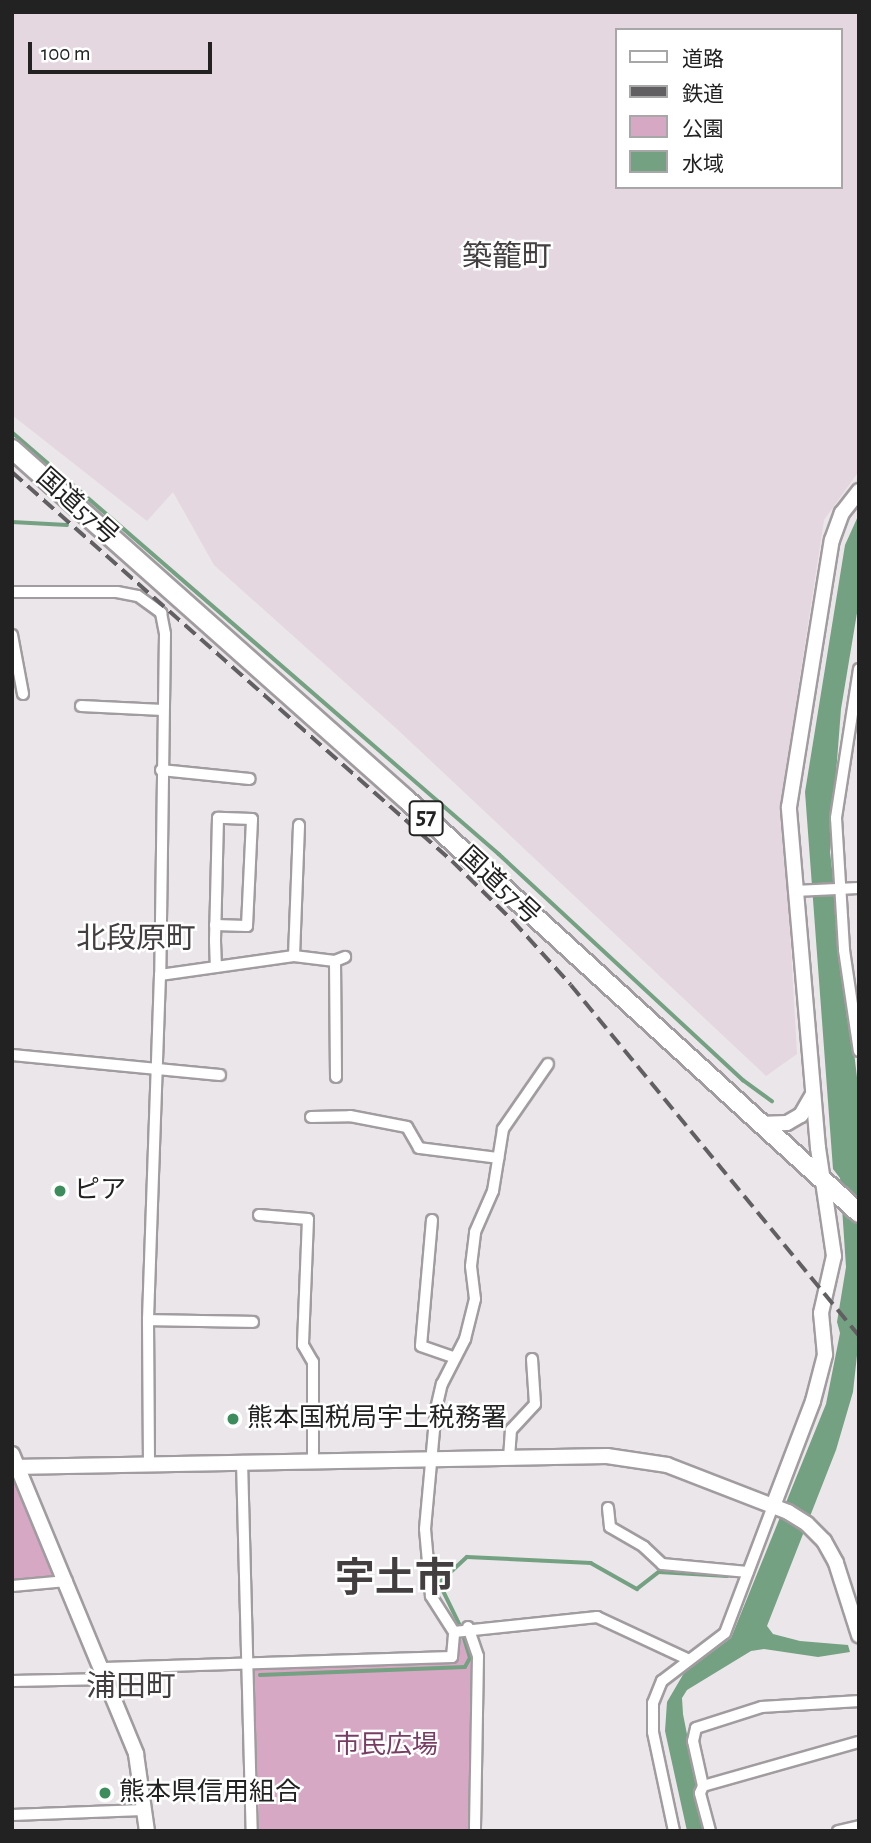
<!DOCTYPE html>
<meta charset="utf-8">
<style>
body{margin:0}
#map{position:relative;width:871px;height:1843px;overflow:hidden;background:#ebe6e9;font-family:"Alegreya Sans","Noto Sans JP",sans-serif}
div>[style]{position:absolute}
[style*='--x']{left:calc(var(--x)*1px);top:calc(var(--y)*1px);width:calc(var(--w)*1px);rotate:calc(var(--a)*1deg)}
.built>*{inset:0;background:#e4d7df}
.green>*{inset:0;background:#d6a8c3}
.water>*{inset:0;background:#74a182}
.stream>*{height:3.5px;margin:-1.75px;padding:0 1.75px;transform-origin:1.75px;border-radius:1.75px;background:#74a182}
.roads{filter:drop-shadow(2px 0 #a19c9f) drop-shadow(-2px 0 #a19c9f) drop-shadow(0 2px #a19c9f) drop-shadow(0 -2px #a19c9f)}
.minor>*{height:10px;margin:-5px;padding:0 5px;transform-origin:5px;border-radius:5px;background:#fff}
.tertiary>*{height:14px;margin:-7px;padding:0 7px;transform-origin:7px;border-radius:7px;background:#fff}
.trunk>*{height:18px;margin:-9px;padding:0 9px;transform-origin:9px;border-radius:9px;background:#fff}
.rail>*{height:3.5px;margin-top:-1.75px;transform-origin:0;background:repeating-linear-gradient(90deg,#615f61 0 14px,transparent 0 21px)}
.dots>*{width:19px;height:19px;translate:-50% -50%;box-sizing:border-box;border:4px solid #fff;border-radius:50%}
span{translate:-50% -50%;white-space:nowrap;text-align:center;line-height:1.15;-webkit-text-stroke:5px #fff;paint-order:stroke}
.shield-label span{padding:2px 5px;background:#fff;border:2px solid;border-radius:5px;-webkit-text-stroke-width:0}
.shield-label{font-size:24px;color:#232223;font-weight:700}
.street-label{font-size:26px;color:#232223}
.poi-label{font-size:26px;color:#232223}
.left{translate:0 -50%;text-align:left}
.park-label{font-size:26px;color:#783d63}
.quarter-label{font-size:30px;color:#433f41}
.town-label{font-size:40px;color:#433f41;font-weight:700}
.frame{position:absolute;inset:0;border:14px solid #232223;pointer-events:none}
.legend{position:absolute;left:615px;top:28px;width:228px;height:161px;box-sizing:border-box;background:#fff;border:2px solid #a7a7a7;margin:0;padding:9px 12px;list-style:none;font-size:21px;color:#232223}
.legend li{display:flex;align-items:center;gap:14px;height:35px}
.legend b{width:35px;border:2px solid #a7a7a7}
.scale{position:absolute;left:28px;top:42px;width:184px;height:32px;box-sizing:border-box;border:4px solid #232223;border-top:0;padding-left:9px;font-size:21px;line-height:24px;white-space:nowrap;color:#232223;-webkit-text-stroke:5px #fff;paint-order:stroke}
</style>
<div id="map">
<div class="built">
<i style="clip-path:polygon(evenodd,12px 12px,859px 12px,859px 471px,824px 520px,782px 794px,797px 1054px,766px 1076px,398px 730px,214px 565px,173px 492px,147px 521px,12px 415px,12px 12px,617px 30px,841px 30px,841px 187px,617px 187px,617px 30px)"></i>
</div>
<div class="green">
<i style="clip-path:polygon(12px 1467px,67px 1581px,12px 1586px)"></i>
<i style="clip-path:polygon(463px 1638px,469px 1642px,473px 1660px,470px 1831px,259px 1831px,254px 1668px,454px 1659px,457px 1642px)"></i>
</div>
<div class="water">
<i style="clip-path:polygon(859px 514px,859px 601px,841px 709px,830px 852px,859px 1094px,859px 1337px,853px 1392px,836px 1450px,767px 1626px,773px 1634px,800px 1641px,848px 1645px,850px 1652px,818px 1657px,764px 1649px,751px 1651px,687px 1690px,682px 1698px,683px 1714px,706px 1831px,687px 1831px,665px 1731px,667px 1702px,684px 1673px,731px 1638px,826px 1404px,840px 1333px,837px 1322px,846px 1267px,840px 1178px,833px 1169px,805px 792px,845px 545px)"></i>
</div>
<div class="stream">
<i style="--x:12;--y:432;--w:644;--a:40.91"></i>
<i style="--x:499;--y:854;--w:333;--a:42.8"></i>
<i style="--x:743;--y:1080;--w:36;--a:36"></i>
<i style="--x:12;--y:522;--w:55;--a:3.1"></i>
<i style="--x:460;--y:1626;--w:48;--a:-116"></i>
<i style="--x:439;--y:1583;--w:38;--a:-43"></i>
<i style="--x:467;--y:1557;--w:124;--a:2.8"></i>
<i style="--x:591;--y:1563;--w:53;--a:29.5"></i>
<i style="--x:637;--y:1589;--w:28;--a:-38"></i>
<i style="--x:659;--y:1572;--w:68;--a:3.4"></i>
<i style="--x:260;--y:1675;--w:205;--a:-2.2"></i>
<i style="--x:465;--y:1667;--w:10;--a:-61"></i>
<i style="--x:470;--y:1658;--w:21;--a:-107"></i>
</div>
<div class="roads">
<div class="minor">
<i style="--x:12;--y:592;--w:105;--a:0"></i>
<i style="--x:117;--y:592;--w:21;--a:11"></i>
<i style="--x:138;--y:596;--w:29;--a:36"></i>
<i style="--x:161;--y:613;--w:21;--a:79"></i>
<i style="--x:165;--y:634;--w:341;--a:90.8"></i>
<i style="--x:160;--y:975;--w:345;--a:92"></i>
<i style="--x:148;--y:1320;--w:145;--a:89.6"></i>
<i style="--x:12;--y:635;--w:60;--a:79.4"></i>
<i style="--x:859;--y:669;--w:151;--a:98.8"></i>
<i style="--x:836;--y:818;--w:132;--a:86.5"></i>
<i style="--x:844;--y:950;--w:102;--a:81.6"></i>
<i style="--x:81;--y:706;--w:82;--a:2.8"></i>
<i style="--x:161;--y:770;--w:89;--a:5.8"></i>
<i style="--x:794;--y:891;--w:65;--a:-2.6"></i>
<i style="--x:215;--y:925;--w:32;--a:2"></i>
<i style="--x:247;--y:926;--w:107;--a:-87.3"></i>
<i style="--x:252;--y:819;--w:34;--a:-178"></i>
<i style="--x:218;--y:818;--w:123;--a:91.4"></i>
<i style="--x:215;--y:941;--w:26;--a:88"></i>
<i style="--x:294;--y:956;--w:131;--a:-87.8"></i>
<i style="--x:335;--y:961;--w:116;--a:89.5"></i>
<i style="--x:160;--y:975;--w:135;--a:-8.1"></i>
<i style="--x:294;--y:956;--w:41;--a:7"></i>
<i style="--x:335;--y:961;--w:11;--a:-22"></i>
<i style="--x:12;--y:1055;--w:209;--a:5.5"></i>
<i style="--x:311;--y:1117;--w:39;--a:-1"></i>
<i style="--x:350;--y:1116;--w:58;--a:10.9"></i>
<i style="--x:407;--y:1127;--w:24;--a:60"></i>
<i style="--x:419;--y:1148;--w:80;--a:7.2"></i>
<i style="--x:259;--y:1215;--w:49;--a:4.7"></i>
<i style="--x:308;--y:1219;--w:126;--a:92.3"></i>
<i style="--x:303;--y:1345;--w:20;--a:60"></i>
<i style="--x:313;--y:1362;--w:98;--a:90"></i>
<i style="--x:432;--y:1220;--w:126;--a:95"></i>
<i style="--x:421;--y:1346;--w:36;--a:19"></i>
<i style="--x:148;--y:1320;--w:105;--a:1.1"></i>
<i style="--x:509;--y:1458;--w:28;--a:-86"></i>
<i style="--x:511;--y:1430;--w:35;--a:-47"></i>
<i style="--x:535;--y:1404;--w:45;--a:-93.8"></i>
<i style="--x:242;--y:1461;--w:370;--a:88.5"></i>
<i style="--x:608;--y:1508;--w:19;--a:84"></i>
<i style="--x:610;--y:1527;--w:39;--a:30"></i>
<i style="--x:644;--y:1547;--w:25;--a:43"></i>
<i style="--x:662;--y:1564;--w:86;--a:5.3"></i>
<i style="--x:12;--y:1586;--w:55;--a:-5.2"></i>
<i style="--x:468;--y:1627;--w:31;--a:71"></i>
<i style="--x:478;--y:1656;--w:175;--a:91"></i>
<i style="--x:454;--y:1632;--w:144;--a:-6"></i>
<i style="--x:597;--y:1617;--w:99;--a:25"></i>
<i style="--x:104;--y:1668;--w:348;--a:-1.8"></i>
<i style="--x:452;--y:1657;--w:25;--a:-85"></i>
<i style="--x:454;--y:1632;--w:43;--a:-122.6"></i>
<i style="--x:431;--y:1596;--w:67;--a:-95.1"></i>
<i style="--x:425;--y:1529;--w:121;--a:-84.8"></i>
<i style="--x:436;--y:1409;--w:26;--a:-77"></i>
<i style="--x:442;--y:1384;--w:51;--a:-62.9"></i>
<i style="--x:465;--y:1339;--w:41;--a:-76"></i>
<i style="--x:475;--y:1299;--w:33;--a:-97"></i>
<i style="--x:471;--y:1266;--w:34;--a:-83"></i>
<i style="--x:475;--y:1232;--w:45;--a:-66.3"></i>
<i style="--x:493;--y:1191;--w:63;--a:-80.8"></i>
<i style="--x:503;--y:1129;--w:79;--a:-55.3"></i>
<i style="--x:12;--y:1681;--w:97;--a:-1.2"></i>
<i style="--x:703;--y:1786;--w:162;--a:-15.8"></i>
<i style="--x:12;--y:1815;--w:131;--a:-2.2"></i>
<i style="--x:674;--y:1831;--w:101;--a:-102"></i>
<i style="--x:653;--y:1732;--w:29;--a:-90"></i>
<i style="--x:653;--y:1703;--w:24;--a:-68"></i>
<i style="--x:662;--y:1681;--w:79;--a:-37.3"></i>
<i style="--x:725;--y:1633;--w:136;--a:-69.3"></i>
<i style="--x:710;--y:1831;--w:39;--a:-105"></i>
<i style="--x:700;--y:1793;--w:8;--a:-67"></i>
<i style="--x:703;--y:1786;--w:46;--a:-102.5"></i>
<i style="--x:693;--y:1741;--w:13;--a:-77"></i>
<i style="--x:696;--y:1728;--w:69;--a:-17.7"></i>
<i style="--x:762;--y:1707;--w:97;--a:-3.5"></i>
<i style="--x:838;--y:1831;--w:22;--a:-13"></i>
</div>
<div class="tertiary">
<i style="--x:759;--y:1124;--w:28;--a:-2"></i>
<i style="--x:787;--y:1123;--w:16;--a:-30"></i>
<i style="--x:801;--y:1115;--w:24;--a:-60"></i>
<i style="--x:12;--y:1454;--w:325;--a:67.5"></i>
<i style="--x:136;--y:1754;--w:78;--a:81.9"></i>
<i style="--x:12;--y:1467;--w:595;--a:-1.06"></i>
<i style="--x:607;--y:1456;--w:61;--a:8.5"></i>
<i style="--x:667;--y:1465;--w:130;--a:21.2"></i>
<i style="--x:788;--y:1512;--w:22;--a:32"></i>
<i style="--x:807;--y:1524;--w:24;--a:45"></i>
<i style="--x:824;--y:1541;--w:25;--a:61"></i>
<i style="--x:836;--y:1563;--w:76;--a:72.3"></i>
<i style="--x:773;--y:1506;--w:112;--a:-69.1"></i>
<i style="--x:813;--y:1401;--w:48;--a:-75.4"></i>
<i style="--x:825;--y:1355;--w:42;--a:-95.4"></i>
<i style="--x:821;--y:1313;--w:58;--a:-77.2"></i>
<i style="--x:834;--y:1256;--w:109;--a:-98.4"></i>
<i style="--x:818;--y:1148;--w:342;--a:-94.9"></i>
<i style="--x:789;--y:807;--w:270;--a:-80.9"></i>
<i style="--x:832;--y:540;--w:29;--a:-70"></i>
<i style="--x:842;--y:513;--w:28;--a:-52"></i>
</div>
<div class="trunk">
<i style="--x:12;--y:449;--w:528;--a:41.62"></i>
<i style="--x:407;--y:800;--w:612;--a:42.42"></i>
</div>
</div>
<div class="rail">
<i style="--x:12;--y:472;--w:587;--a:41.48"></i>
<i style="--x:452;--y:861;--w:86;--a:44.5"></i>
<i style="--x:513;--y:921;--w:86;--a:47.8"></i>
<i style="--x:571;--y:985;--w:453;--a:50.6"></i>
</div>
<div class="dots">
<i style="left:60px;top:1191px;background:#3c8c5c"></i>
<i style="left:233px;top:1419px;background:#3c8c5c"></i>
<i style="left:105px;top:1793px;background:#3c8c5c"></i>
</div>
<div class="shield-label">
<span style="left:426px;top:818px">57</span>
</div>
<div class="street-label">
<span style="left:77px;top:507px;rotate:42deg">国道57号</span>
<span style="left:499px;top:886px;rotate:43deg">国道57号</span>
</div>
<div class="poi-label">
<span class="left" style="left:74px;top:1191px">ピア</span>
<span class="left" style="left:247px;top:1419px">熊本国税局宇土税務署</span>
<span class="left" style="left:119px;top:1793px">熊本県信用組合</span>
</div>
<div class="park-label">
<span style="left:386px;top:1746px">市民広場</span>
</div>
<div class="quarter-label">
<span style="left:507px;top:257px">築籠町</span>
<span style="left:136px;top:939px">北段原町</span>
<span style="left:131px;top:1687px">浦田町</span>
</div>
<div class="town-label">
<span style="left:395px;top:1579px">宇土市</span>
</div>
<div class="frame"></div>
<ul class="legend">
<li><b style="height:9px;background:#fff"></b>道路</li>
<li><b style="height:9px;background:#615f61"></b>鉄道</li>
<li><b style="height:19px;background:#d6a8c3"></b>公園</li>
<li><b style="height:19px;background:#74a182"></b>水域</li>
</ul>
<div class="scale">100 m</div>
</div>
